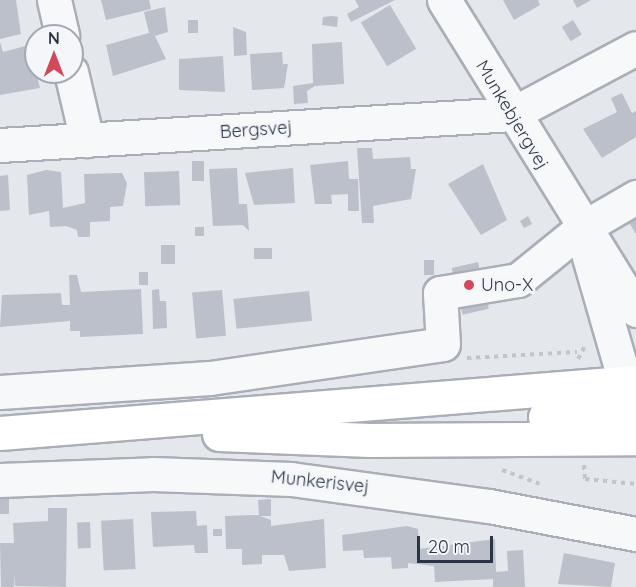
<!DOCTYPE html>
<style>
body{margin:0}
#map{position:relative;width:636px;height:587px;overflow:hidden;background:#e4e7ec;font-family:Quicksand,sans-serif}
div>[style]{position:absolute}
[style*='--x']{left:calc(var(--x)*1px);top:calc(var(--y)*1px);width:calc(var(--w)*1px);rotate:calc(var(--a)*1deg)}
.building>*{inset:0;background:#bbc0ca;transform-origin:0 0}
.path>*{height:4px;margin-top:-2px;transform-origin:0;background:repeating-linear-gradient(90deg,#c2c5cb 0 4.5px,transparent 0 9px)}
.roads{filter:drop-shadow(2px 0 #a9aeb7) drop-shadow(-2px 0 #a9aeb7) drop-shadow(0 2px #a9aeb7) drop-shadow(0 -2px #a9aeb7)}
.minor>*{height:33px;margin:-16.5px;padding:0 16.5px;transform-origin:16.5px;border-radius:16.5px;background:#f7f8fa}
.major>*{height:33px;margin:-16.5px;padding:0 16.5px;transform-origin:16.5px;border-radius:16.5px;background:#fff}
.dots>*{width:16px;height:16px;translate:-50% -50%;box-sizing:border-box;border:3px solid #f4f6f9;border-radius:50%}
span{translate:-50% -50%;white-space:nowrap;text-align:center;line-height:1.15;-webkit-text-stroke:6px #f4f6f9;paint-order:stroke}
.street-label{font-size:18px;color:#2b3445}
.poi-label{font-size:18px;color:#2b3445}
.left{translate:0 -50%;text-align:left}
.north{position:absolute;left:24px;top:24px;width:60px;height:60px;box-sizing:border-box;background:#f4f6f9;border:2px solid #a4a8b1;border-radius:50%;rotate:0deg;font-size:16px;font-weight:700;line-height:24px;text-align:center;color:#2b3445}
.north::after{content:'';display:block;margin:auto;width:21px;height:27px;background:#d1495b;clip-path:polygon(50% 0,100% 100%,50% 72%,0 100%)}
.scale{position:absolute;left:417px;top:536px;width:76px;height:27px;box-sizing:border-box;border:3px solid #2b3445;border-top:0;padding-left:8px;font-size:18px;line-height:21px;white-space:nowrap;color:#2b3445;-webkit-text-stroke:4px #f4f6f9;paint-order:stroke}
</style>
<div id="map">
<div class="building">
<i style="clip-path:polygon(0 0,16px 0,21px 34px,0 39px)"></i>
<i style="clip-path:polygon(101px 0,149px 0,151px 9px,106px 20px)"></i>
<i style="clip-path:polygon(355px 0,395px 0,351px 22px,347px 14px,359px 7px)"></i>
<i style="clip-path:polygon(503px 0,538px 0,540px 5px,514px 20px)"></i>
<i style="clip-path:polygon(573px 0,591px 0,577px 8px)"></i>
<i style="left:390px;top:5px;width:51px;height:34px;rotate:59deg"></i>
<i style="clip-path:polygon(165px 7px,168px 32px,155px 36px,166px 59px,113px 76px,106px 45px,149px 33px,144px 12px)"></i>
<i style="clip-path:polygon(332px 16px,338px 17px,337px 27px,322px 25px,323px 17px)"></i>
<i style="left:188px;top:20px;width:10px;height:13px"></i>
<i style="left:573px;top:20px;width:17px;height:13px;rotate:59deg"></i>
<i style="clip-path:polygon(233px 27px,246px 32px,247px 55px,234px 56px)"></i>
<i style="clip-path:polygon(0 42px,3px 52px,29px 45px,40px 88px,0 95px)"></i>
<i style="clip-path:polygon(342px 42px,344px 84px,315px 86px,307px 91px,308px 103px,294px 104px,293px 86px,313px 83px,312px 44px)"></i>
<i style="clip-path:polygon(282px 52px,283px 64px,288px 64px,284px 88px,252px 90px,250px 54px)"></i>
<i style="clip-path:polygon(223px 56px,225px 92px,179px 90px,179px 59px)"></i>
<i style="clip-path:polygon(622px 93px,632px 113px,636px 111px,636px 137px,602px 158px,583px 129px,617px 112px,611px 98px)"></i>
<i style="clip-path:polygon(357px 148px,372px 148px,373px 159px,410px 157px,411px 169px,416px 169px,411px 199px,373px 206px,374px 223px,362px 223px)"></i>
<i style="left:192px;top:161px;width:12px;height:20px"></i>
<i style="clip-path:polygon(348px 161px,349px 179px,358px 179px,359px 211px,348px 211px,348px 194px,331px 195px,332px 204px,315px 204px,310px 165px)"></i>
<i style="clip-path:polygon(483px 164px,507px 220px,481px 235px,448px 184px)"></i>
<i style="clip-path:polygon(237px 168px,239px 204px,247px 204px,249px 231px,243px 225px,213px 226px,209px 169px)"></i>
<i style="clip-path:polygon(293px 168px,295px 203px,254px 205px,245px 173px)"></i>
<i style="clip-path:polygon(46px 170px,61px 172px,63px 208px,85px 203px,84px 174px,122px 173px,127px 183px,123px 206px,110px 207px,110px 221px,90px 222px,90px 237px,78px 237px,77px 230px,66px 226px,50px 227px,49px 211px,29px 215px,27px 175px)"></i>
<i style="left:179px;top:171px;width:34px;height:35px;rotate:88deg"></i>
<i style="clip-path:polygon(8px 175px,10px 210px,0 211px,0 176px)"></i>
<i style="clip-path:polygon(636px 199px,636px 234px,620px 208px)"></i>
<i style="clip-path:polygon(528px 216px,532px 224px,524px 228px,520px 221px)"></i>
<i style="left:195px;top:227px;width:9px;height:9px"></i>
<i style="left:161px;top:245px;width:14px;height:19px"></i>
<i style="left:272px;top:248px;width:11px;height:18px;rotate:90deg"></i>
<i style="left:424px;top:260px;width:10px;height:15px"></i>
<i style="left:478px;top:262px;width:48px;height:27px;rotate:77deg"></i>
<i style="left:139px;top:272px;width:9px;height:13px"></i>
<i style="clip-path:polygon(69px 275px,77px 275px,81px 292px,141px 289px,143px 334px,80px 337px,80px 331px,70px 331px,70px 321px,0 327px,2px 295px,61px 293px,62px 305px,70px 305px)"></i>
<i style="clip-path:polygon(159px 289px,160px 301px,166px 301px,167px 328px,153px 329px,152px 290px)"></i>
<i style="left:222px;top:290px;width:46px;height:30px;rotate:85deg"></i>
<i style="left:309px;top:291px;width:30px;height:76px;rotate:84deg"></i>
<i style="left:0;top:494px;width:9px;height:20px"></i>
<i style="clip-path:polygon(271px 499px,271px 516px,260px 516px,271px 520px,271px 526px,324px 519px,326px 568px,289px 571px,284px 555px,262px 555px,262px 564px,242px 565px,242px 549px,226px 549px,225px 516px,259px 515px,258px 500px)"></i>
<i style="clip-path:polygon(48px 508px,67px 508px,66px 587px,15px 586px,15px 573px,14px 587px,1px 587px,0 543px,14px 543px,13px 523px,48px 521px)"></i>
<i style="clip-path:polygon(196px 511px,197px 526px,207px 525px,208px 553px,195px 553px,194px 545px,153px 547px,151px 512px)"></i>
<i style="left:133px;top:519px;width:50px;height:32px;rotate:87deg"></i>
<i style="left:90px;top:522px;width:26px;height:13px;rotate:88deg"></i>
<i style="clip-path:polygon(407px 526px,418px 529px,419px 549px,495px 539px,496px 572px,508px 571px,507px 551px,523px 550px,525px 587px,493px 587px,493px 579px,435px 582px,434px 566px,408px 563px,408px 568px,392px 569px,391px 557px,364px 558px,363px 550px,343px 551px,342px 535px)"></i>
<i style="left:213px;top:529px;width:9px;height:7px"></i>
<i style="clip-path:polygon(564px 553px,615px 563px,611px 587px,558px 584px)"></i>
</div>
<div class="path">
<i style="--x:467;--y:358;--w:110;--a:-3.1"></i>
<i style="--x:578;--y:359;--w:15;--a:-62"></i>
<i style="--x:584;--y:465;--w:14;--a:86"></i>
<i style="--x:585;--y:479;--w:51;--a:5.6"></i>
<i style="--x:502;--y:470;--w:40;--a:20.2"></i>
</div>
<div class="roads">
<div class="minor">
<i style="--x:54;--y:0;--w:37;--a:77"></i>
<i style="--x:444;--y:0;--w:365;--a:58.2"></i>
<i style="--x:71;--y:72;--w:70;--a:76.8"></i>
<i style="--x:0;--y:145;--w:513;--a:-3.46"></i>
<i style="--x:512;--y:114;--w:140;--a:-28"></i>
<i style="--x:589;--y:257;--w:158;--a:73.9"></i>
<i style="--x:0;--y:392;--w:210;--a:-3.8"></i>
<i style="--x:210;--y:378;--w:235;--a:-8.3"></i>
<i style="--x:443;--y:344;--w:51;--a:-93.4"></i>
<i style="--x:440;--y:293;--w:79;--a:-9.5"></i>
<i style="--x:518;--y:280;--w:81;--a:-39"></i>
<i style="--x:581;--y:229;--w:64;--a:-30.2"></i>
<i style="--x:0;--y:480;--w:153;--a:-2.2"></i>
<i style="--x:153;--y:474;--w:138;--a:2.1"></i>
<i style="--x:291;--y:479;--w:200;--a:7.8"></i>
<i style="--x:489;--y:506;--w:150;--a:10.8"></i>
</div>
<div class="major">
<i style="--x:545;--y:417;--w:91;--a:-2.5"></i>
<i style="--x:0;--y:433;--w:638;--a:-4.58"></i>
<i style="--x:219;--y:434;--w:151;--a:2.3"></i>
<i style="--x:370;--y:440;--w:266;--a:-0.4"></i>
</div>
</div>
<div class="dots">
<i style="left:469px;top:285px;background:#d1495b"></i>
</div>
<div class="street-label">
<span style="left:512px;top:115px;rotate:59deg">Munkebjergvej</span>
<span style="left:256px;top:130px;rotate:-4deg">Bergsvej</span>
<span style="left:320px;top:482px;rotate:6deg">Munkerisvej</span>
</div>
<div class="poi-label">
<span class="left" style="left:481px;top:285px">Uno-X</span>
</div>
<div class="north">N</div>
<div class="scale">20 m</div>
</div>
